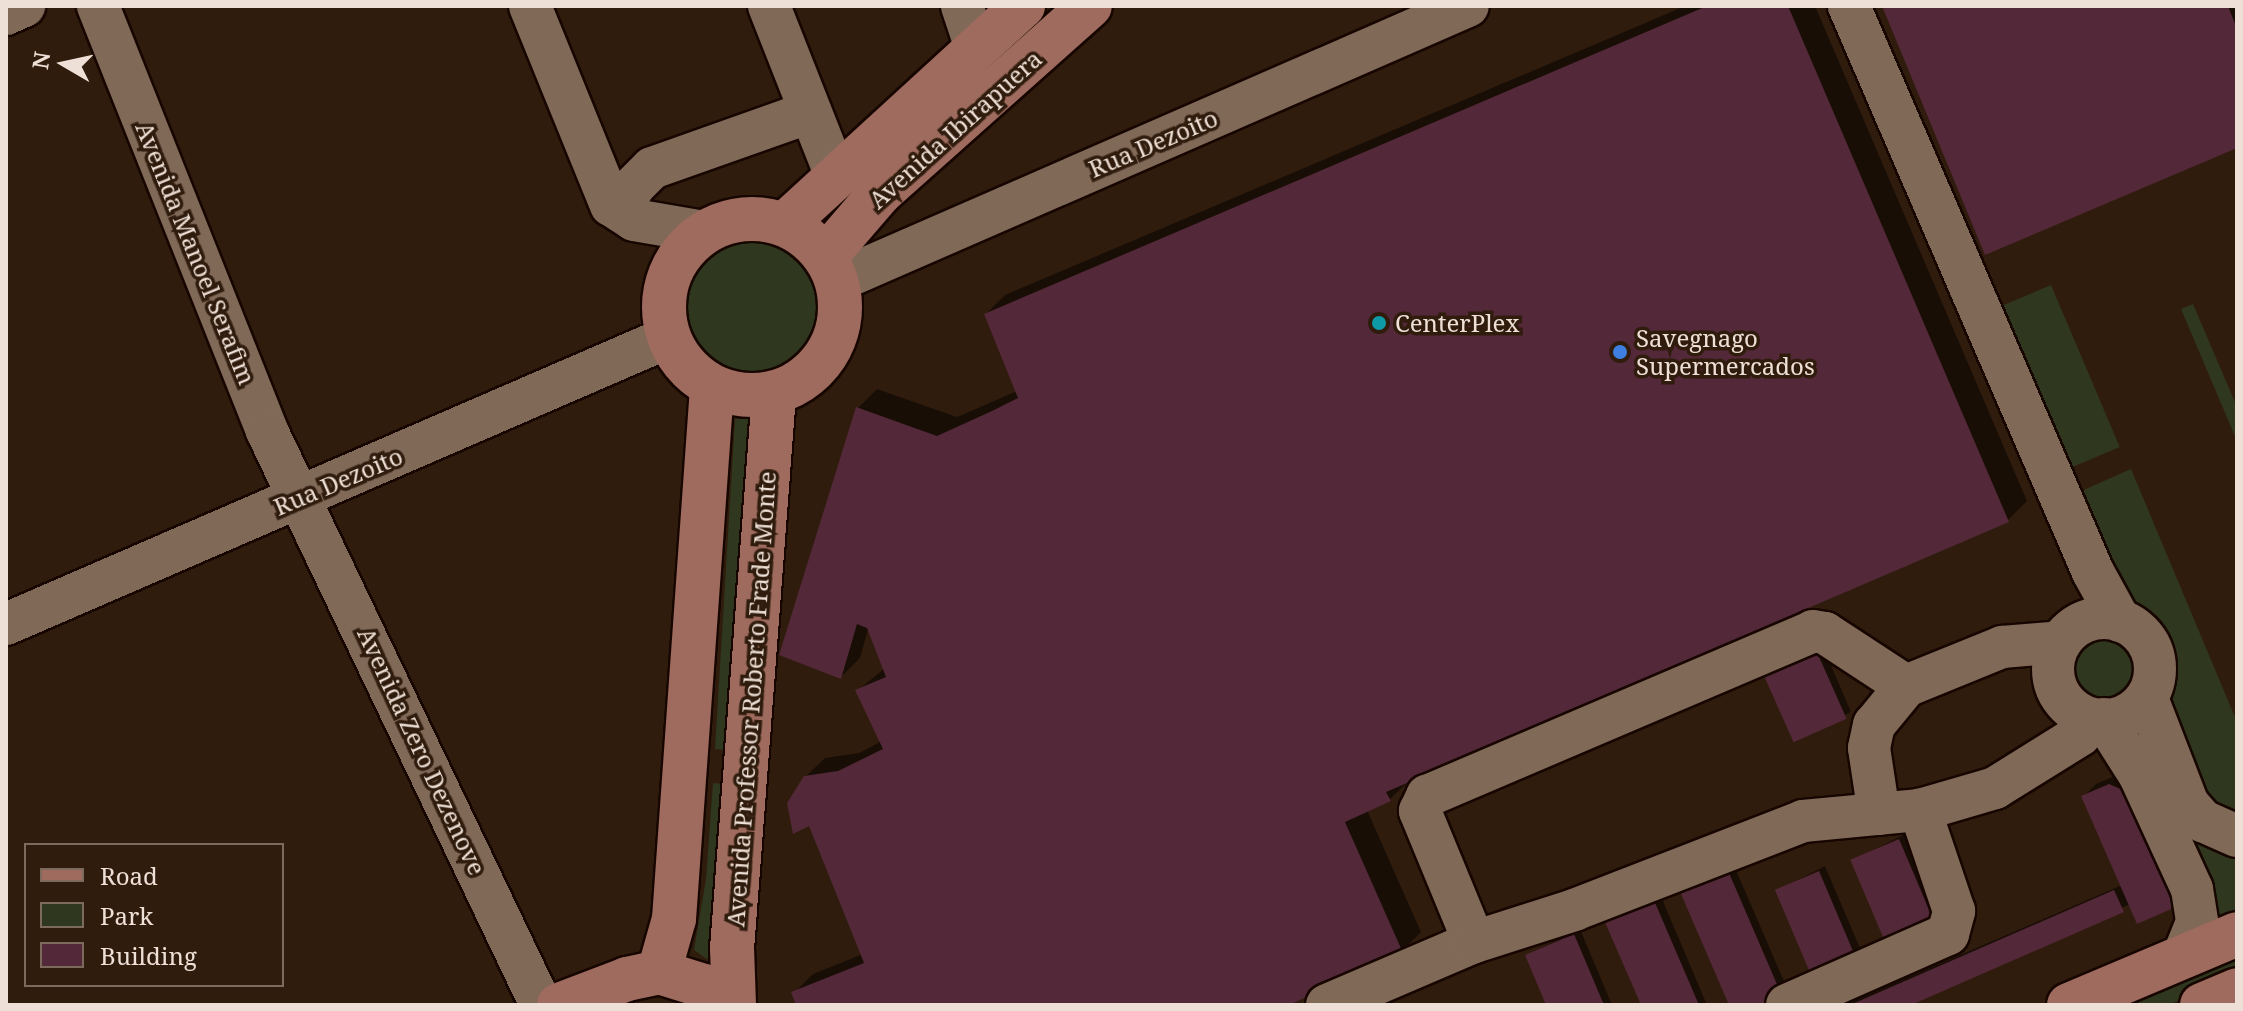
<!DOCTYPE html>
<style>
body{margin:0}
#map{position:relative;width:2243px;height:1011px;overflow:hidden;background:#301c0d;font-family:"Noto Serif",serif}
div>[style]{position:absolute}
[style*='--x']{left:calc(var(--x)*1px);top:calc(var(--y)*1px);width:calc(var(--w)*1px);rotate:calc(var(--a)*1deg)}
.green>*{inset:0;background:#2f371e;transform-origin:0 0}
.round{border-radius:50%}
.shadow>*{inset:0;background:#0007}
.building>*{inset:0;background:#532838;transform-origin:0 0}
.roads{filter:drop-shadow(2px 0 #170600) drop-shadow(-2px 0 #170600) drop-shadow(0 2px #170600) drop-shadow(0 -2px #170600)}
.minor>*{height:42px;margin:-21px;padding:0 21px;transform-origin:21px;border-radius:21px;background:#816958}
.minor>.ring{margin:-21px;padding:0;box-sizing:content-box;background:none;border:42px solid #816958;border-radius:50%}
.major>*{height:44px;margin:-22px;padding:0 22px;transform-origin:22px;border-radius:22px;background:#9e6b5e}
.major>.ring{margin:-22px;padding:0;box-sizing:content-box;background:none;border:44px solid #9e6b5e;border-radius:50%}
.dots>*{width:22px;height:22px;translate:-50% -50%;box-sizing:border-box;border:4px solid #301c0d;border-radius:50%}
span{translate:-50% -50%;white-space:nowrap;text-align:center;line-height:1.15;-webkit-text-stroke:7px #301c0d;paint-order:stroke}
.street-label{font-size:24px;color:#eee0d6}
.poi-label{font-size:24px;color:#eee0d6}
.left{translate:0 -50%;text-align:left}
.frame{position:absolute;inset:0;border:8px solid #eee0d6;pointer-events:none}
.legend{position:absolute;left:24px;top:843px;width:260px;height:144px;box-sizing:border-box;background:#301c0d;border:2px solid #7c6a5d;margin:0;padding:10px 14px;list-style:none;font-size:24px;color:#eee0d6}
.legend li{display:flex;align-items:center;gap:16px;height:40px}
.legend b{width:40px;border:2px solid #7c6a5d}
.north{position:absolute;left:24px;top:24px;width:80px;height:80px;-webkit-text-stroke:6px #301c0d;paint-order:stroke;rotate:279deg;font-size:22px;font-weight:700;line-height:32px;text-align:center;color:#eee0d6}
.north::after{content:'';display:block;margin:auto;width:28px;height:36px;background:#eee0d6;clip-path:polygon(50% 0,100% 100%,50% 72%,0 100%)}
</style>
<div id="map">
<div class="green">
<i class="round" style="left:681px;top:236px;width:144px;height:144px"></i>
<i style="left:2051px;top:285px;width:176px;height:59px;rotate:67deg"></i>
<i style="clip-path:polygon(2193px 304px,2237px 407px,2237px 441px,2181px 309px)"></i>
<i style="clip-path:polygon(735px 419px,748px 419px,725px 750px,715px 749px)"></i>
<i style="clip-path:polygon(2131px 469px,2237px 722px,2237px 824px,2213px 805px,2166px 703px,2171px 671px,2163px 637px,2124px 599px,2079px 492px)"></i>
<i class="round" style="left:2073px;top:632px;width:68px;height:68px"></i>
<i style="clip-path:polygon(2140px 733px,2237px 854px,2237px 916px,2212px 927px,2215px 898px)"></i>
<i style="clip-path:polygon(713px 783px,724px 784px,717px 966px,694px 950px,706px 879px)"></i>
<i style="clip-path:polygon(2237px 959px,2237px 976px,2168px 1005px,2129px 1005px)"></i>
</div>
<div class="shadow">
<i style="clip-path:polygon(1685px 6px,1815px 6px,2027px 501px,2008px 520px,1597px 697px,1577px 717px,1410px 780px,1389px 800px,1367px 810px,1421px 932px,1402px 951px,1284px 1005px,798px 1005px,794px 993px,813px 974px,863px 954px,805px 777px,825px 758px,859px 753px,882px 741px,857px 691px,885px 668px,869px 626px,860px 658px,841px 677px,858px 408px,877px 389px,957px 417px,1017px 391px,986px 314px,1005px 295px)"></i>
<i style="clip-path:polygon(1884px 6px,2237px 6px,2237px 146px)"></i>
<i style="clip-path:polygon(1819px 637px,1851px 712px,1794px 740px)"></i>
<i style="clip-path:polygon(2124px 772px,2188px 893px,2175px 906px,2130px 904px,1906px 1005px,1845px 1005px,2122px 885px,2083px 797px,2096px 784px)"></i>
<i style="clip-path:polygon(1905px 834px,1943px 922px,1937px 928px,1852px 861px)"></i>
<i style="clip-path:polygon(1732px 861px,1787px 988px,1755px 1005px,1731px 1005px,1687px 881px)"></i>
<i style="clip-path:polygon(1825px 866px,1863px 955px,1857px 961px,1778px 890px)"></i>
<i style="clip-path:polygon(1660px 894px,1707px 1005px,1643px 1005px,1607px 920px)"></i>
<i style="clip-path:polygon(1580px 929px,1612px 1005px,1548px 1005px,1527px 955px)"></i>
</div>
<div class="building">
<i style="clip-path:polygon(1707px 6px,1788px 6px,2009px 522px,1573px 709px,1578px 719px,1528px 731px,1386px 792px,1391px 801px,1345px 822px,1403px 953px,1289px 1005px,796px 1005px,791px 992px,864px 963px,809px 826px,793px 834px,787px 803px,804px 776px,838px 771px,883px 749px,855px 690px,886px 677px,867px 628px,857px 624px,841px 679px,779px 655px,856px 407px,937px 436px,992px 411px,1018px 398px,984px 314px)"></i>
<i style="clip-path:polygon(1882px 6px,2228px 6px,2237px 29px,2237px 148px,1985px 255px)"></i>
<i style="left:1812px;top:641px;width:85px;height:58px;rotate:66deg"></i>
<i style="clip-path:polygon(2109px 784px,2125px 791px,2176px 907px,2137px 924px,2081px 796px)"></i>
<i style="left:1899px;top:839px;width:99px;height:53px;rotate:67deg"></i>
<i style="clip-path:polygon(1726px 866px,1782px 996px,1760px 1005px,1729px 1005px,1678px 887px)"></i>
<i style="left:1819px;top:871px;width:100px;height:48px;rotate:67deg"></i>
<i style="clip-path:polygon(2114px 890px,2124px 912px,1911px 1005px,1850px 1005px)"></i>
<i style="clip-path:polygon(1653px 898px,1699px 1005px,1641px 1005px,1604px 920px)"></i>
<i style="clip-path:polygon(1574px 934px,1604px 1005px,1546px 1005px,1525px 955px)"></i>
</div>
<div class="roads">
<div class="minor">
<i style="--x:98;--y:6;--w:457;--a:68.3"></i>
<i style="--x:267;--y:431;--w:636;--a:64.48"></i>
<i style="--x:530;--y:6;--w:215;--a:67.9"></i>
<i style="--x:611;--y:205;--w:27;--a:33"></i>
<i style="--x:634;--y:220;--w:71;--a:9.7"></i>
<i style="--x:769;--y:6;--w:183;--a:68.5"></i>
<i style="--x:962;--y:6;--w:44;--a:71.6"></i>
<i style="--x:1849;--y:6;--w:616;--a:66.68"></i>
<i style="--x:2093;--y:572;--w:56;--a:61.1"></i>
<i style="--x:6;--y:14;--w:20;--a:-24"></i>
<i style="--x:621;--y:211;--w:27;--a:-63"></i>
<i style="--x:633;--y:187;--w:27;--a:-45"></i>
<i style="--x:652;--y:168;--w:168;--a:-19.5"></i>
<i style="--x:837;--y:281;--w:688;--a:-23.55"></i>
<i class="ring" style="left:2053px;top:618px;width:60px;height:60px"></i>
<i style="--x:6;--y:624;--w:722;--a:-23.41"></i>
<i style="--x:2147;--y:698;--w:114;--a:68.9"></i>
<i style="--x:2188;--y:804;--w:23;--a:49"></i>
<i style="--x:2203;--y:821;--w:37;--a:24"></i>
<i style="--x:2104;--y:719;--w:67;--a:57.7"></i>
<i style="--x:2140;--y:776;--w:124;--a:65.3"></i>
<i style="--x:2192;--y:889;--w:33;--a:81"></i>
<i style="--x:2197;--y:922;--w:35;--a:112"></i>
<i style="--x:1879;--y:814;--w:67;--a:-98.6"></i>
<i style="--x:1869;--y:748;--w:24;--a:-78"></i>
<i style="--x:1874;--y:725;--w:50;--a:-50.6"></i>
<i style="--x:1906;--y:686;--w:104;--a:-22.1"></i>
<i style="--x:2002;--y:647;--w:59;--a:-4.8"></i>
<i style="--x:1474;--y:942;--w:142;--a:-112.4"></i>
<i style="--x:1420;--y:811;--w:17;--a:-65"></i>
<i style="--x:1427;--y:796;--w:420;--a:-23.1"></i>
<i style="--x:1813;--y:631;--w:12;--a:9"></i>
<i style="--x:1825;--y:633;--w:97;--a:33.2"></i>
<i style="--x:1327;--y:1005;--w:160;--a:-23.2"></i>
<i style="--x:1474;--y:942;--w:105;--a:-17.7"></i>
<i style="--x:1574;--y:910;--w:246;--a:-21.2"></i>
<i style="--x:1803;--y:821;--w:118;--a:-5.4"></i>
<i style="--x:1920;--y:810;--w:78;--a:-16.3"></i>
<i style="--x:1995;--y:788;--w:100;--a:-31.9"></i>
<i style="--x:2080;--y:735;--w:18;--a:-68"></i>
<i style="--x:1787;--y:1005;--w:176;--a:-23.8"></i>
<i style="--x:1948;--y:934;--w:24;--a:-75"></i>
<i style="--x:1954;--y:911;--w:107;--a:-108.6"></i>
</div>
<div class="major">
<i class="ring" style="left:664px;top:219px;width:132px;height:132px"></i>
<i style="--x:785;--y:224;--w:323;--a:-42.5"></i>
<i style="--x:825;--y:257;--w:84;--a:-49.3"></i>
<i style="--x:880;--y:193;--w:281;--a:-41.7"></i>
<i style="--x:659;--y:972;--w:55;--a:-74.2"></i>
<i style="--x:674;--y:919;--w:533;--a:-85.91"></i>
<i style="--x:559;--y:1005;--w:73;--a:-20.9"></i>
<i style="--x:627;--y:979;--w:33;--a:-12"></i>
<i style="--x:659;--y:972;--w:47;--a:17.3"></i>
<i style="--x:704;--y:986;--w:29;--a:41"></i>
<i style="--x:734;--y:1005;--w:56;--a:-92"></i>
<i style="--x:732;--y:949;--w:557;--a:-85.67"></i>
<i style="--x:2069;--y:1005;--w:182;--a:-22.9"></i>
<i style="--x:2202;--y:1005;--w:38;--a:-23"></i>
</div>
</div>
<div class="dots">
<i style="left:1379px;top:323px;background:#0f9aa8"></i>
<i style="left:1620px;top:352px;background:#3f7fe0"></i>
</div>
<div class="street-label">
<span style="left:955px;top:129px;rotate:-42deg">Avenida Ibirapuera</span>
<span style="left:1153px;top:143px;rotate:-23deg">Rua Dezoito</span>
<span style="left:196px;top:253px;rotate:68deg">Avenida Manoel Serafim</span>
<span style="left:338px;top:481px;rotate:-23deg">Rua Dezoito</span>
<span style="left:751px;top:699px;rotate:-86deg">Avenida Professor Roberto Frade Monte</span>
<span style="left:422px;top:751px;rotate:65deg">Avenida Zero Dezenove</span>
</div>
<div class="poi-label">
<span class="left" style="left:1395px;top:323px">CenterPlex</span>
<span class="left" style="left:1636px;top:352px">Savegnago<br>Supermercados</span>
</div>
<div class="frame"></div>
<ul class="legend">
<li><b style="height:10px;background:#9e6b5e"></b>Road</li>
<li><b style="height:22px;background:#2f371e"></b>Park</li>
<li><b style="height:22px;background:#532838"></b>Building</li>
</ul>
<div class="north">N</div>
</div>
